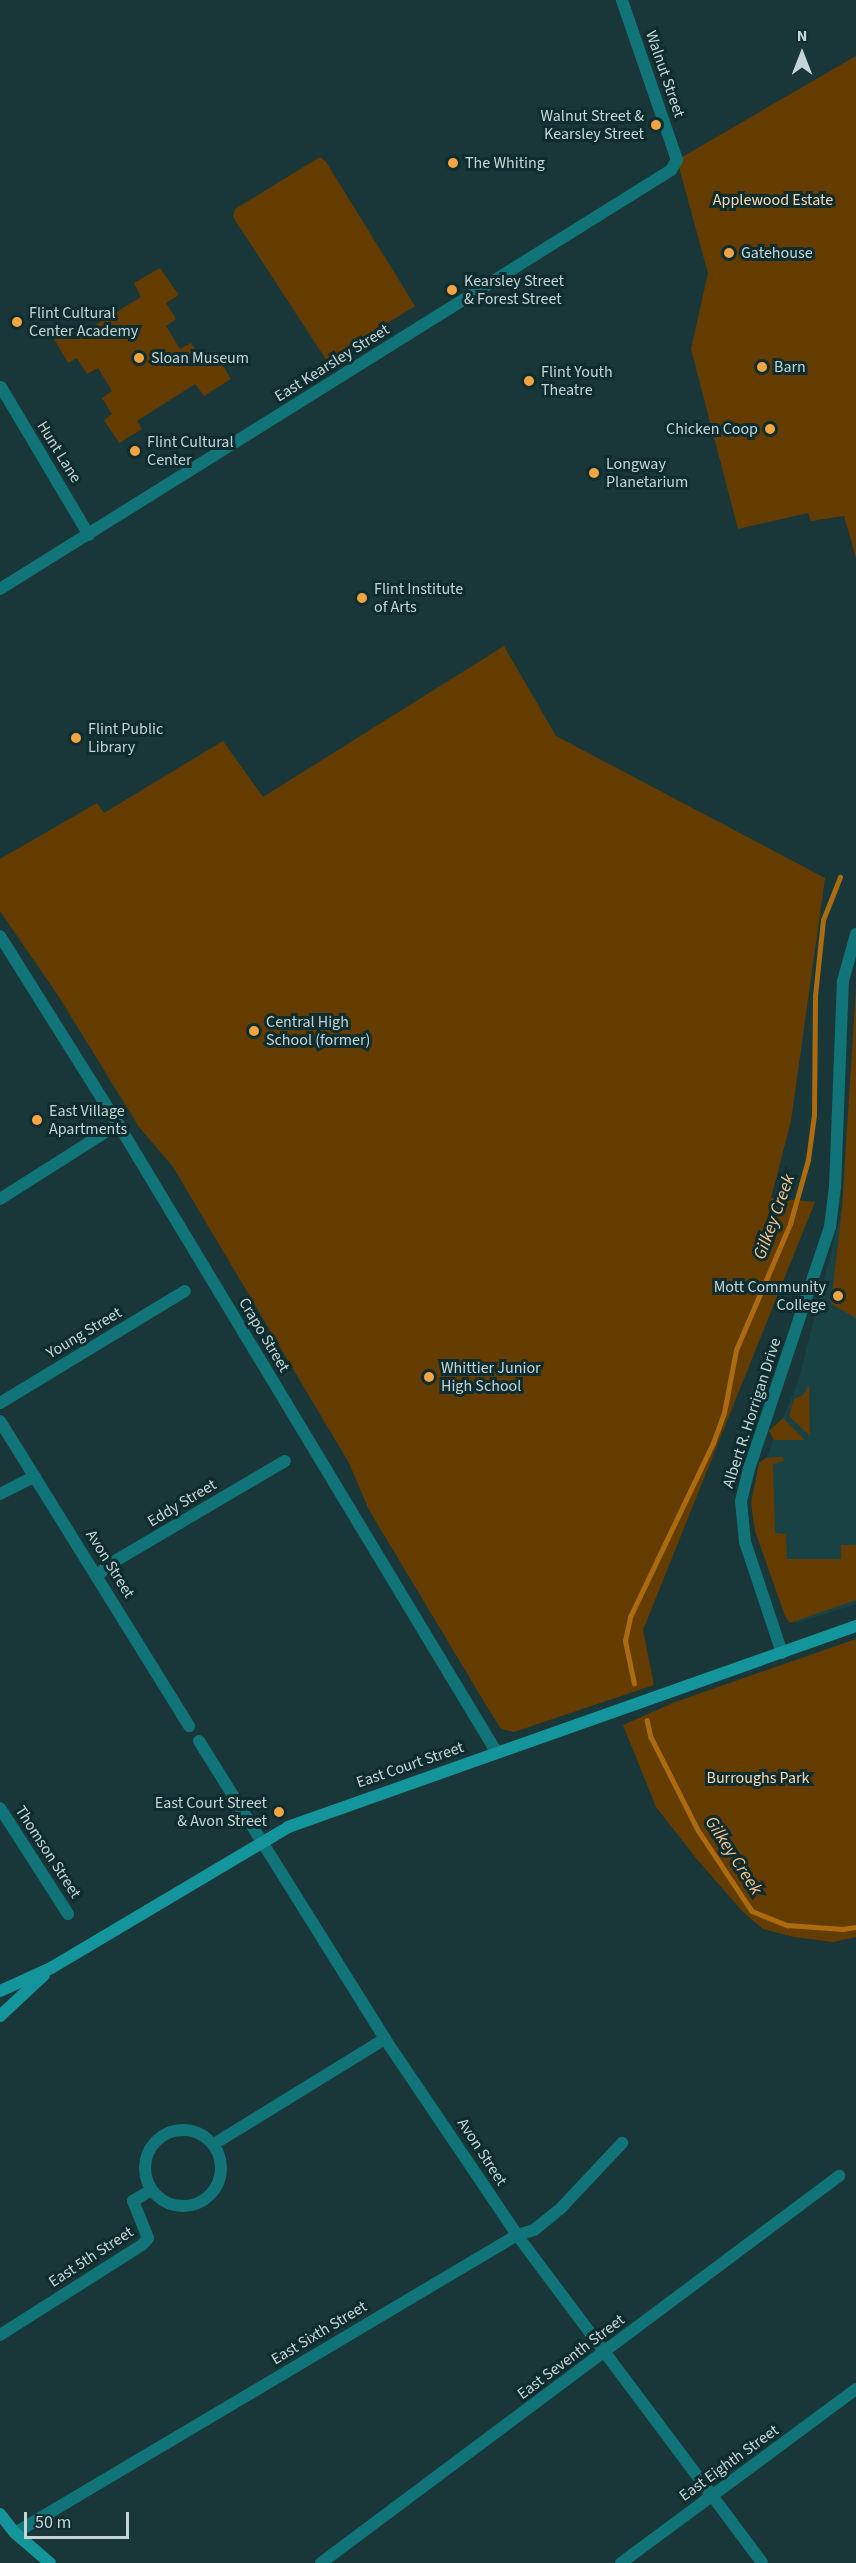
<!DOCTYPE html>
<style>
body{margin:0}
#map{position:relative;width:856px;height:2563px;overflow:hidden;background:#193738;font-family:"Source Sans 3",sans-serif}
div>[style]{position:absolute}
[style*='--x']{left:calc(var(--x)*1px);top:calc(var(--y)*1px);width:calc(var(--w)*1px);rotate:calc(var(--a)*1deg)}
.built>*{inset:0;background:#194244}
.green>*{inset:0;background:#653c00}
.stream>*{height:4.5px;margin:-2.25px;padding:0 2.25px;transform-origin:2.25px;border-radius:2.25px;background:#ab6b0e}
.minor>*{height:12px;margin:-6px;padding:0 6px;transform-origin:6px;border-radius:6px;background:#107479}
.minor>.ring{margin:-6px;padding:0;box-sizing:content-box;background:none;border:12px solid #107479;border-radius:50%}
.tertiary>*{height:12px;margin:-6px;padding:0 6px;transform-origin:6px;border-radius:6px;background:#107479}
.secondary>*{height:12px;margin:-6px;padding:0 6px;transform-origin:6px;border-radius:6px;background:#14959b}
.dots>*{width:16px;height:16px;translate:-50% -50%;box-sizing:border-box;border:3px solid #0f2c2e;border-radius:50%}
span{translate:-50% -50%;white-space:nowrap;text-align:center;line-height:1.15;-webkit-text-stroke:6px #0f2c2e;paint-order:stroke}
.street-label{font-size:16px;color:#c5d5d6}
.poi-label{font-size:16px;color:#c5d5d6}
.right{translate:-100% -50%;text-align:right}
.left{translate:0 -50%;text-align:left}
.park-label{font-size:16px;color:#fddab5}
.water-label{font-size:18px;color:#f7c38c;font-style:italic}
.north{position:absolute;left:772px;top:24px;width:60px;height:60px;-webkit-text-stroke:4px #0f2c2e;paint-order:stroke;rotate:0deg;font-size:16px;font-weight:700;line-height:24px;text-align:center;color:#c5d5d6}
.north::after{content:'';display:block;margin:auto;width:21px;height:27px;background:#c5d5d6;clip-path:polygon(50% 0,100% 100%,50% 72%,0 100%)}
.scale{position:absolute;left:24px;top:2512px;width:105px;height:27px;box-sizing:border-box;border:3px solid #c5d5d6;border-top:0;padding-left:8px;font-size:18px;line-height:21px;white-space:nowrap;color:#c5d5d6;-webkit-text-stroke:4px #0f2c2e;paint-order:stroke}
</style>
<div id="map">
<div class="built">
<i style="clip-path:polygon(856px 987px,856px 1604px,797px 1623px,787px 1616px,760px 1473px,798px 1382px,842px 1209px)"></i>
</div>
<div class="green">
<i style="clip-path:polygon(856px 56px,856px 558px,844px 516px,811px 521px,808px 513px,738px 529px,691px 349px,708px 273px,677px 160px)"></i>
<i style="clip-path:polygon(320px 157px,326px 162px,415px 306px,327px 361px,233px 217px,235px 209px)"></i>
<i style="clip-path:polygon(160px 268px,179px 295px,166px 303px,176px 319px,166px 326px,180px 349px,191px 343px,201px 359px,214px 351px,231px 379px,204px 396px,195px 384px,137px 421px,142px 429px,119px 443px,104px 420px,112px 414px,102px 398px,112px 391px,98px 368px,87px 374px,77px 358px,68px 363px,54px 339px,77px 325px,82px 333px,141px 297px,134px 283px)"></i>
<i style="clip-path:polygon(504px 646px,556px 736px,825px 878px,791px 1121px,771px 1198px,815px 1202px,643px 1630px,654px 1685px,514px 1732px,501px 1729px,489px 1710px,369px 1510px,349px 1463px,173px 1167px,139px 1127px,59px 997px,0 911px,0 859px,97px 803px,104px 813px,223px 741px,263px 797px)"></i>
<i style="clip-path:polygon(856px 987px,856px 1318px,831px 1304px,842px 1209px)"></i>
<i style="clip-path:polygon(809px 1385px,810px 1436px,789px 1416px,794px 1399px,803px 1395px)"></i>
<i style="clip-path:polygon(783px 1418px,805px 1440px,774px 1440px,769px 1431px)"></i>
<i style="clip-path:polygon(783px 1457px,784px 1461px,773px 1464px,775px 1533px,786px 1534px,787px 1559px,841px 1559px,841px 1545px,856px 1545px,856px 1600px,790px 1623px,785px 1616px,755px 1531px,751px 1503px,759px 1463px,766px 1458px)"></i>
<i style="clip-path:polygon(856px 1639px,856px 1937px,833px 1942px,794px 1937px,763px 1929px,743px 1912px,696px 1858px,656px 1807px,623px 1725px,675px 1702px)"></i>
</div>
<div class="stream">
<i style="--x:634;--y:1684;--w:44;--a:-101.8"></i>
<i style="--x:625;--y:1641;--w:25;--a:-78"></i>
<i style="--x:630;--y:1617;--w:193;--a:-64.5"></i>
<i style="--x:713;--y:1443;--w:32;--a:-70"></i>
<i style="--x:724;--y:1413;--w:64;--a:-79.2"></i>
<i style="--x:736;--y:1350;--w:137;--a:-66.8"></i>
<i style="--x:790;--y:1224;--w:66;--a:-74.3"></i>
<i style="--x:808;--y:1160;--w:45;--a:-82.4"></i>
<i style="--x:814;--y:1115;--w:119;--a:-89.5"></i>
<i style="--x:815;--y:996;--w:76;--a:-84"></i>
<i style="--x:823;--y:920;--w:46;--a:-68.4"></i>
<i style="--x:647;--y:1720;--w:17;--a:77"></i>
<i style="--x:651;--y:1737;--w:104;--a:63.2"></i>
<i style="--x:698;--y:1830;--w:97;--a:56.3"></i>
<i style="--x:752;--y:1911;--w:38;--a:22"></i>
<i style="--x:787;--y:1925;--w:56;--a:4.1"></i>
<i style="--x:843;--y:1929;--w:13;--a:-9"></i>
</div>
<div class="minor">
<i style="--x:1;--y:387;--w:172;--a:59.3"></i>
<i style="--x:0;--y:936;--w:222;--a:57.9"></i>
<i style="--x:118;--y:1124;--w:734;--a:58.93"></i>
<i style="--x:0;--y:1199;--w:140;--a:-32.4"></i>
<i style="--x:0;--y:1403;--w:216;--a:-31.2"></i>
<i style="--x:0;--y:1421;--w:359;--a:58.2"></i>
<i style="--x:0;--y:1494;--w:39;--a:-27"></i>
<i style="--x:98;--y:1575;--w:16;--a:-43"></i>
<i style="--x:110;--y:1564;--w:203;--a:-30.5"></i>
<i style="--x:199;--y:1741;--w:351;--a:58"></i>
<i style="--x:385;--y:2039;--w:236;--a:56"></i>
<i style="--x:517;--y:2235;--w:409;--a:53.2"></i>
<i style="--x:0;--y:1808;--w:126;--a:57.3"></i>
<i class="ring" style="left:145px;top:2130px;width:64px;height:64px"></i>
<i style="--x:214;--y:2144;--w:201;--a:-31.6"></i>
<i style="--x:0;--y:2335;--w:168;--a:-32.4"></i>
<i style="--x:142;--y:2245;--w:9;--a:-49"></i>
<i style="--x:148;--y:2238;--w:40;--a:-112"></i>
<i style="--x:133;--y:2201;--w:21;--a:-31"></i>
<i style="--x:15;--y:2533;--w:584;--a:-30.69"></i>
<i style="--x:517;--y:2235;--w:18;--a:-16"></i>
<i style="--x:534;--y:2230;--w:36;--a:-39"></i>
<i style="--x:562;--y:2207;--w:88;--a:-46.8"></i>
<i style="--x:321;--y:2563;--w:647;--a:-36.76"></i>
<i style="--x:621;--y:2563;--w:292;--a:-36.5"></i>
</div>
<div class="tertiary">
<i style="--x:0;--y:589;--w:791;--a:-31.98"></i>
<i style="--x:671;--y:170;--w:12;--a:-59"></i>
<i style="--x:677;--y:160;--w:169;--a:-109"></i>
<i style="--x:782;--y:1653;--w:117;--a:-108.4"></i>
<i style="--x:745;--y:1542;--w:41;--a:-95.6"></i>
<i style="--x:741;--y:1501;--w:33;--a:-76"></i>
<i style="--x:749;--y:1469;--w:255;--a:-71.5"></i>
<i style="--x:830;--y:1227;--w:40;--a:-82.9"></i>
<i style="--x:835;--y:1187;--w:206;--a:-87.8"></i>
<i style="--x:843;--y:981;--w:49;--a:-74.5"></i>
</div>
<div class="secondary">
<i style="--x:0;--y:1991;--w:56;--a:-24.3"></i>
<i style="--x:51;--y:1968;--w:276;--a:-30.7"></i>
<i style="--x:288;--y:1827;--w:603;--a:-19.49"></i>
<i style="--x:0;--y:2016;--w:60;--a:-43"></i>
<i style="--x:0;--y:2514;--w:24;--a:52"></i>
<i style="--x:15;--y:2533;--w:46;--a:40.6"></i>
</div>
<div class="dots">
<i style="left:656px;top:125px;background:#f3a443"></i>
<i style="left:453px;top:163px;background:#f3a443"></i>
<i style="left:729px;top:253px;background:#f3a443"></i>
<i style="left:452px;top:290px;background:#f3a443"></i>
<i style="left:17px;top:322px;background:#f3a443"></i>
<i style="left:139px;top:358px;background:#f3a443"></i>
<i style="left:762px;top:367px;background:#f3a443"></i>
<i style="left:529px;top:381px;background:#f3a443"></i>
<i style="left:770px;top:429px;background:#f3a443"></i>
<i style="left:135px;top:451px;background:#f3a443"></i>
<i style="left:594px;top:473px;background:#f3a443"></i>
<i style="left:362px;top:598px;background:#f3a443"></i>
<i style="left:76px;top:738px;background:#f3a443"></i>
<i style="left:254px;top:1031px;background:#f3a443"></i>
<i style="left:37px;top:1120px;background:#f3a443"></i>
<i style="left:838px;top:1296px;background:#f3a443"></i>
<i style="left:429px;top:1377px;background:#f3a443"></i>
<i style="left:279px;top:1812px;background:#f3a443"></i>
</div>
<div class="street-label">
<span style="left:665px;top:74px;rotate:71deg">Walnut Street</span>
<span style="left:332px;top:363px;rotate:-32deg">East Kearsley Street</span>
<span style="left:59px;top:452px;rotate:58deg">Hunt Lane</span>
<span style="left:84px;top:1333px;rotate:-31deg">Young Street</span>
<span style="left:264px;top:1335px;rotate:59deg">Crapo Street</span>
<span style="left:752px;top:1413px;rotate:-72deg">Albert R. Horrigan Drive</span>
<span style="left:182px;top:1503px;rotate:-31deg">Eddy Street</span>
<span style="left:110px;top:1564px;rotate:58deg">Avon Street</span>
<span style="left:410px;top:1765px;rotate:-19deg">East Court Street</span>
<span style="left:48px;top:1852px;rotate:57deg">Thomson Street</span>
<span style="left:482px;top:2152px;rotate:57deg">Avon Street</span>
<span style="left:91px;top:2257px;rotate:-33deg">East 5th Street</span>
<span style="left:319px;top:2333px;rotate:-31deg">East Sixth Street</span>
<span style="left:571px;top:2357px;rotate:-37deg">East Seventh Street</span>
<span style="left:729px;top:2463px;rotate:-36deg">East Eighth Street</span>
</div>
<div class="poi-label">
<span class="right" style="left:644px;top:125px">Walnut Street &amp;<br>Kearsley Street</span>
<span class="left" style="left:465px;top:163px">The Whiting</span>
<span class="left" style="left:741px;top:253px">Gatehouse</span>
<span class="left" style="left:464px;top:290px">Kearsley Street<br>&amp; Forest Street</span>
<span class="left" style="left:29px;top:322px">Flint Cultural<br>Center Academy</span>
<span class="left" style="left:151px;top:358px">Sloan Museum</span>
<span class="left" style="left:774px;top:367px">Barn</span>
<span class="left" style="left:541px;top:381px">Flint Youth<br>Theatre</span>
<span class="right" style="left:758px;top:429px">Chicken Coop</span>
<span class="left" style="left:147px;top:451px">Flint Cultural<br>Center</span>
<span class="left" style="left:606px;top:473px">Longway<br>Planetarium</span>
<span class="left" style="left:374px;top:598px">Flint Institute<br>of Arts</span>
<span class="left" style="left:88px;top:738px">Flint Public<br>Library</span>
<span class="left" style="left:266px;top:1031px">Central High<br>School (former)</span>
<span class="left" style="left:49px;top:1120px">East Village<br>Apartments</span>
<span class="right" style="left:826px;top:1296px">Mott Community<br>College</span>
<span class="left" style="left:441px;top:1377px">Whittier Junior<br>High School</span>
<span class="right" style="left:267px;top:1812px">East Court Street<br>&amp; Avon Street</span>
</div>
<div class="park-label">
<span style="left:773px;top:200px">Applewood Estate</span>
<span style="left:758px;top:1778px">Burroughs Park</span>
</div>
<div class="water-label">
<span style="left:775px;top:1217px;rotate:-70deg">Gilkey Creek</span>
<span style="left:733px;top:1856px;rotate:57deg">Gilkey Creek</span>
</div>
<div class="north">N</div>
<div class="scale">50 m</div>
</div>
